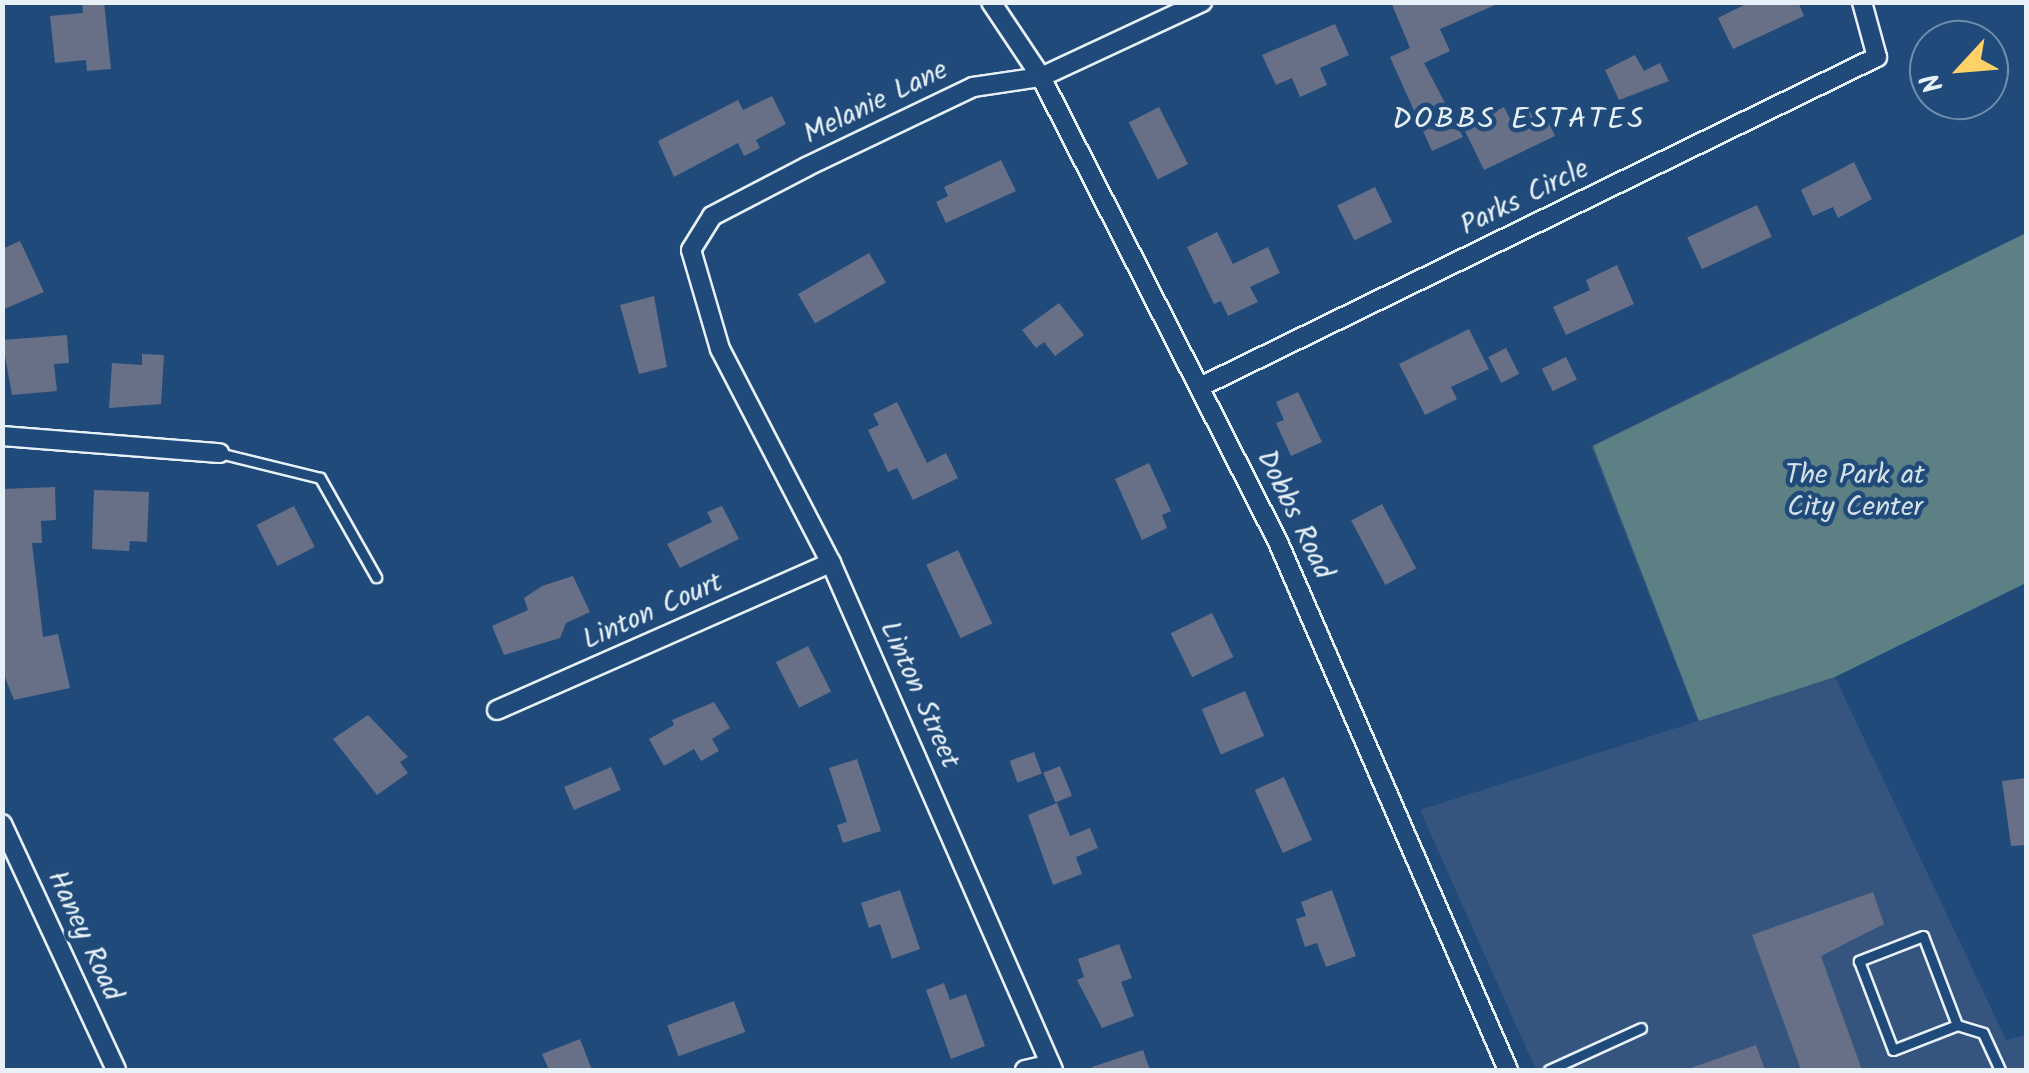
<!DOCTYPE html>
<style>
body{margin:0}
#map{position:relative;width:2029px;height:1073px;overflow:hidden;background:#1f4a7a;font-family:Kalam,sans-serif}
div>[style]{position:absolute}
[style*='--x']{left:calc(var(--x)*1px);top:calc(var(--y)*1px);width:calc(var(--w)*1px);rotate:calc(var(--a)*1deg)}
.built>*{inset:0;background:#35557e}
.green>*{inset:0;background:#5c8084}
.building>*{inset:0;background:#677087;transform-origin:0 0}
.roads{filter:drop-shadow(2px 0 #e8f1f8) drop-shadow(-2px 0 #e8f1f8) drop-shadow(0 2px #e8f1f8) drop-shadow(0 -2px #e8f1f8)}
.service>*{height:9px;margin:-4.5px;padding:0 4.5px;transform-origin:4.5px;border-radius:4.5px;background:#1f4a7a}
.minor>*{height:18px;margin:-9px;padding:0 9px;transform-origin:9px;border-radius:9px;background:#1f4a7a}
span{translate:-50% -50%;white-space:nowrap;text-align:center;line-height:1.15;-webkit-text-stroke:9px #1f4a7a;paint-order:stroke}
.street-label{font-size:28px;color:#e8f1f8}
.park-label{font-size:28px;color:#d3e0e7}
.neighbourhood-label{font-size:30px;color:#e8f1f8;letter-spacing:2.5px}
.frame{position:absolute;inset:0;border:5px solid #e8f1f8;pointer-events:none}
.north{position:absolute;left:1909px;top:20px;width:100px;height:100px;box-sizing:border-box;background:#1f4a7a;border:2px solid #6f8dac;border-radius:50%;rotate:244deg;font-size:28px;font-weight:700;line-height:40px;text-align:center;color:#e8f1f8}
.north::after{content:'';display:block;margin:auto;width:35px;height:45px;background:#ffd166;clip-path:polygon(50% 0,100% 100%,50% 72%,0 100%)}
</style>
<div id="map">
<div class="built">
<i style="clip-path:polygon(2026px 231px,1594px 446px,1700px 720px,1835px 677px,2006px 1040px,2026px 1035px,2026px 1070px,1536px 1070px,1420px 810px,1698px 721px,1591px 446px)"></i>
</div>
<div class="green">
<i style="clip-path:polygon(2026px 233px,2026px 583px,1835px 677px,1699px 721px,1593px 446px)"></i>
</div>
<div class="building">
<i style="clip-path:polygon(82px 2px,104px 2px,111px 69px,87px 71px,86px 60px,55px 63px,50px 16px,83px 13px)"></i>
<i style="clip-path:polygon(1391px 2px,1502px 2px,1440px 29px,1450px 51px,1424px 63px,1463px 137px,1432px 151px,1390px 57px,1410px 48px)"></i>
<i style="clip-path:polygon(1750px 2px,1798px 2px,1804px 16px,1733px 49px,1718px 18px)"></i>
<i style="clip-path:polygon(1335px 24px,1349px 55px,1320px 68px,1327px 85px,1300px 97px,1292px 78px,1276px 85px,1262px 55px)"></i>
<i style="clip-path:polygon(1635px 55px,1644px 71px,1660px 63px,1669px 81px,1619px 100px,1605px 70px)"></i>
<i style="clip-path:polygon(772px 96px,786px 124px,756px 140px,760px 148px,744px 156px,738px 143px,674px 177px,658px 141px,738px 100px,743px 110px)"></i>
<i style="clip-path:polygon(1541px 105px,1555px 136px,1484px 170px,1463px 127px,1504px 107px,1510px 119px)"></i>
<i style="left:1159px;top:107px;width:64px;height:34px;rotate:63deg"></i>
<i style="clip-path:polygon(1001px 160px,1016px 191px,946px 223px,936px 202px,948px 196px,944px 187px)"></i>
<i style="clip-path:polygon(1854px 162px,1872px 199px,1838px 218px,1833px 207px,1813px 216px,1801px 190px)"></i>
<i style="left:1375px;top:187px;width:39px;height:42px;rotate:64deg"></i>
<i style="left:1757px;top:205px;width:35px;height:77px;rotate:65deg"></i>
<i style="clip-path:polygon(1217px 232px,1233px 264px,1268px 247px,1280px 273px,1250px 287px,1258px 302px,1228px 316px,1221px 301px,1214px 304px,1187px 247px)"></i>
<i style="clip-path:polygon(20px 241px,44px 292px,2px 310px,2px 249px)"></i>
<i style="left:869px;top:253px;width:34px;height:82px;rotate:60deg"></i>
<i style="clip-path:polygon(1617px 265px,1634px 304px,1566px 335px,1553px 307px,1590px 290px,1586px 280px)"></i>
<i style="clip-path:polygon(654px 296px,667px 367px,639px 374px,620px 305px)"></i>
<i style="clip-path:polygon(1059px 303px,1084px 335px,1055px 356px,1044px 342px,1036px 348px,1022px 330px)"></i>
<i style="clip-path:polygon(1469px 329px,1489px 369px,1451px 387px,1457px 399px,1425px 415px,1399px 364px)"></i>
<i style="clip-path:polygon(67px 335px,69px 363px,54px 364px,57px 391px,12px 395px,2px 340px)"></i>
<i style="left:1506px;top:348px;width:29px;height:20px;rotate:63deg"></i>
<i style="clip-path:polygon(142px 354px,164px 355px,161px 404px,109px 408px,112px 363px,142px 365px)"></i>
<i style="left:1566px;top:357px;width:25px;height:27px;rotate:64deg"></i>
<i style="clip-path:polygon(1298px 392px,1322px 442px,1291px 456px,1276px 423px,1284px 420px,1276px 402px)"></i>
<i style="clip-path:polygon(897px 402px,927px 463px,946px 453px,958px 478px,913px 500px,897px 468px,888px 472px,868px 430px,879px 425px,873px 414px)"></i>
<i style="clip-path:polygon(1149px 463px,1171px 511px,1162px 515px,1167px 528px,1142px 540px,1115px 479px)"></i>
<i style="clip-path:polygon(55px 487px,56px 520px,41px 521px,42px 543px,32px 543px,43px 637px,58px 634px,70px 688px,14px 700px,2px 670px,2px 489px)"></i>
<i style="clip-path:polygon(94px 490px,149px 492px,147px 542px,130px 541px,129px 551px,92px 549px)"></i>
<i style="left:1382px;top:504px;width:73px;height:35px;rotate:62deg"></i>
<i style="left:294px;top:506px;width:46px;height:42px;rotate:63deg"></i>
<i style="clip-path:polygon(722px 506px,739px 539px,680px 568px,667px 544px,712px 522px,707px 512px)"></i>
<i style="left:958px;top:550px;width:81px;height:35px;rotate:65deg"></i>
<i style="clip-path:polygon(573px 576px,590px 612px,566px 623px,560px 638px,504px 655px,492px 626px,528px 610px,524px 598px,542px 586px)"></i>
<i style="left:1212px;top:613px;width:49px;height:46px;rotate:64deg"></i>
<i style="left:808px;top:646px;width:51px;height:36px;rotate:63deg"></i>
<i style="left:1245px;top:691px;width:49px;height:47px;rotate:67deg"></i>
<i style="clip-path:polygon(714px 702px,730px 728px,712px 739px,719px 751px,701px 761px,694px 749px,664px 766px,649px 739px,674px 725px,672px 720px)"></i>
<i style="clip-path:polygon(368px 715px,408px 757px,400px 762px,408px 773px,377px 795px,333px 739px)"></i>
<i style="left:1034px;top:752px;width:23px;height:26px;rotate:70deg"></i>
<i style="clip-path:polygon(857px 759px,881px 831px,843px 843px,837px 825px,847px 822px,829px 768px)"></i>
<i style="left:1060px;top:766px;width:32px;height:18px;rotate:68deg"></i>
<i style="left:611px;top:767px;width:25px;height:51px;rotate:67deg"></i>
<i style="left:1284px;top:777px;width:69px;height:32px;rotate:66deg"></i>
<i style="clip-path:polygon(2026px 778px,2026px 845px,2011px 846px,2002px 781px)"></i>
<i style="clip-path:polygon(1057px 803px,1070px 836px,1090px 828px,1098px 848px,1076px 857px,1082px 874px,1053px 885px,1028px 815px)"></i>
<i style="clip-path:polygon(900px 890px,920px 949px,892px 959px,880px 924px,869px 928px,861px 903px)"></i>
<i style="clip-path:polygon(1332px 890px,1356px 956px,1326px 967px,1317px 943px,1305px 947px,1296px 919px,1306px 916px,1301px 902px)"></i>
<i style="clip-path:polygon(1873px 892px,1884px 924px,1821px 956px,1862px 1070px,1801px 1070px,1752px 935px)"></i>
<i style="clip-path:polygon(1119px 944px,1132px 978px,1121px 982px,1134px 1016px,1102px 1028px,1077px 980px,1084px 977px,1078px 959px)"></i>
<i style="clip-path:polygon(944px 983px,950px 1000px,966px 994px,985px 1046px,951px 1059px,926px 990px)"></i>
<i style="left:734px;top:1001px;width:33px;height:71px;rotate:70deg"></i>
<i style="clip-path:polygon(580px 1039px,592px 1070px,549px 1070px,542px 1054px)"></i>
<i style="clip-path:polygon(1756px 1045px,1765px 1070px,1692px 1070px,1691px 1068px)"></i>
<i style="clip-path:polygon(1143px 1050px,1150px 1070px,1093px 1070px,1092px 1067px)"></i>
</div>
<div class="roads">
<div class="service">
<i style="--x:219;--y:453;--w:104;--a:13.9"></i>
<i style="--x:320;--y:478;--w:114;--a:60.5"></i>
<i style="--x:1957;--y:1025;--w:95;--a:-110.9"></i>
<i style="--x:1923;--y:936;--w:69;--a:158.7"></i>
<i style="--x:1859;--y:961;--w:95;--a:69.1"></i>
<i style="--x:1893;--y:1050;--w:69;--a:-21.3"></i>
<i style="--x:1957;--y:1025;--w:27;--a:17"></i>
<i style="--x:1983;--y:1033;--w:41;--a:65.3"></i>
<i style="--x:1549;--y:1070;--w:101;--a:-24.5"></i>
</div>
<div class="minor">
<i style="--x:991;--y:2;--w:90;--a:56.3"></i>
<i style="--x:1041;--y:77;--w:522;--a:62.99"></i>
<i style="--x:1278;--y:542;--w:576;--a:66.46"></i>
<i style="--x:1200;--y:387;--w:753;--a:-25.99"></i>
<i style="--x:1877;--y:57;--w:57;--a:-105.3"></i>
<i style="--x:2;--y:436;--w:218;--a:4.5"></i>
<i style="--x:497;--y:710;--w:365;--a:-23.8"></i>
<i style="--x:2;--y:824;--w:271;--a:65.1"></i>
<i style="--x:1025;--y:1070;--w:26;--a:-13"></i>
<i style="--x:1053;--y:1070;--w:553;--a:-113.65"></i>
<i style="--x:831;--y:563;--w:241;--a:-117.4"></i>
<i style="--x:720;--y:349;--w:103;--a:-106.3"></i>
<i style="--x:691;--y:250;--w:40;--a:-58"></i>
<i style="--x:712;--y:216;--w:106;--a:-27.5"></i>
<i style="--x:806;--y:167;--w:185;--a:-25.6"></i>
<i style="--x:973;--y:87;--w:69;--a:-8.4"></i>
<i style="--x:1041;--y:77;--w:178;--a:-25"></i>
</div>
</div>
<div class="street-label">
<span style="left:876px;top:103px;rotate:-26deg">Melanie Lane</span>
<span style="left:1525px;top:198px;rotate:-26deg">Parks Circle</span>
<span style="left:1294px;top:515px;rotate:64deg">Dobbs Road</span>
<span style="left:653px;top:612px;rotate:-24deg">Linton Court</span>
<span style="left:919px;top:695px;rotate:66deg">Linton Street</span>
<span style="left:84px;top:936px;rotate:65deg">Haney Road</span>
</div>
<div class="park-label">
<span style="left:1855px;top:492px">The Park at<br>City Center</span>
</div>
<div class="neighbourhood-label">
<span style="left:1519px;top:120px">DOBBS ESTATES</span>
</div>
<div class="frame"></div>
<div class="north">N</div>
</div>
